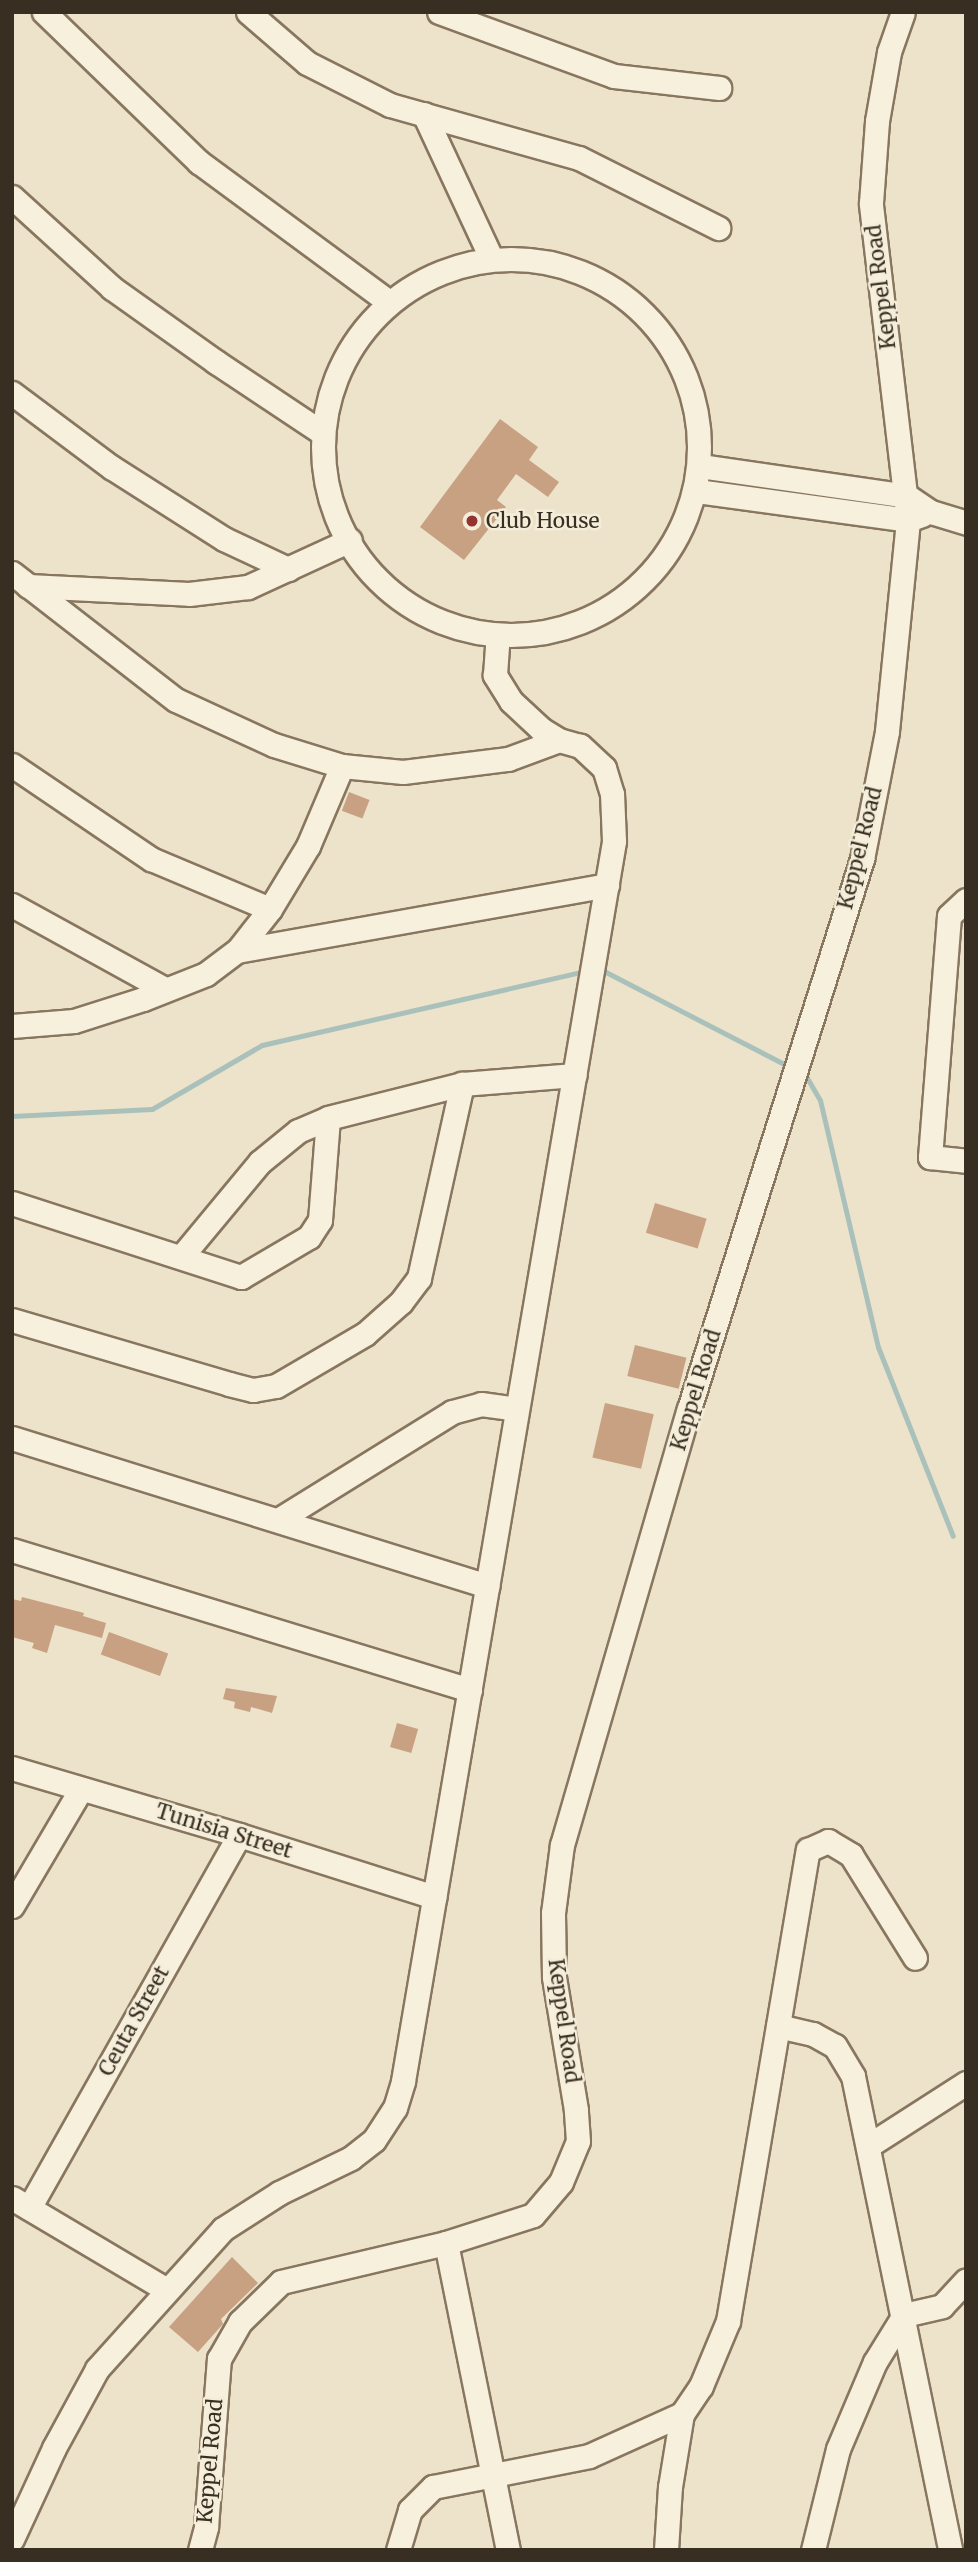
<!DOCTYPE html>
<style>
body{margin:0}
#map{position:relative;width:978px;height:2562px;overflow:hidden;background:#ece3ca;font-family:Merriweather,serif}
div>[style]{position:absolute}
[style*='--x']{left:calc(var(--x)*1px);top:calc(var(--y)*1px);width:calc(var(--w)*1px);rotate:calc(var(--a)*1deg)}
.stream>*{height:5px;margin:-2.5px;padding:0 2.5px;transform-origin:2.5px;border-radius:2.5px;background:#aac1bb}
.building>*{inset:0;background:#c8a182;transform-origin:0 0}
.roads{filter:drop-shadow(2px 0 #88765f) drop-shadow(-2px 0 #88765f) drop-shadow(0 2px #88765f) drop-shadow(0 -2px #88765f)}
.minor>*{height:23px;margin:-11.5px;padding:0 11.5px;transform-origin:11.5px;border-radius:11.5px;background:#f7f0dd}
.minor>.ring{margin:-11.5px;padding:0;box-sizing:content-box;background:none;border:23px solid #f7f0dd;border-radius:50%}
.dots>*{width:19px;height:19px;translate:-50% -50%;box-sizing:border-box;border:4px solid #f4edd9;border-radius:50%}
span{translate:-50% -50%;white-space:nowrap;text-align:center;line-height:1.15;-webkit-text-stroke:5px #f4edd9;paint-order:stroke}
.street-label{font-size:21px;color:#392e22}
.poi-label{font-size:21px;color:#392e22}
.left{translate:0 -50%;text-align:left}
.frame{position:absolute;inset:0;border:14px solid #392e22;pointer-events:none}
</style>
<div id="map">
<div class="stream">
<i style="--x:598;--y:968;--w:218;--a:27.3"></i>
<i style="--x:800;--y:1073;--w:7;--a:27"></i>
<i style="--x:806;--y:1076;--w:28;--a:60"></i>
<i style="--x:820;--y:1100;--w:254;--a:76.8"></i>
<i style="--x:878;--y:1347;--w:203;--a:68.4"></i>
<i style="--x:12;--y:1116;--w:140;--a:-2.9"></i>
<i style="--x:152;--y:1109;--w:127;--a:-30.2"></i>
<i style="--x:262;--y:1045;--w:331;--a:-12.9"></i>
</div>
<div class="building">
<i style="clip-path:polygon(500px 419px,538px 447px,529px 460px,559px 482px,548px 497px,516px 474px,497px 500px,506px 507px,464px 560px,420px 527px)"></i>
<i style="left:349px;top:792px;width:22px;height:20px;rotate:21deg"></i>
<i style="left:655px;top:1203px;width:54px;height:31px;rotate:17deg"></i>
<i style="left:635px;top:1345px;width:53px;height:32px;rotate:14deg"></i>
<i style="left:605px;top:1403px;width:50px;height:56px;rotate:13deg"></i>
<i style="clip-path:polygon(22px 1597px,84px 1613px,83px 1616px,106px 1623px,102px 1638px,55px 1625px,47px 1653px,32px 1648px,34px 1643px,12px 1637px,12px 1599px,21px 1601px)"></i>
<i style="left:109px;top:1632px;width:63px;height:24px;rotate:20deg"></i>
<i style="clip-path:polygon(226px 1688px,277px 1696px,272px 1713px,251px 1707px,250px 1712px,234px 1708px,235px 1702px,223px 1699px)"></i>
<i style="left:397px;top:1723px;width:22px;height:25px;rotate:16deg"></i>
<i style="clip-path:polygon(232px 2257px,258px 2283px,221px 2319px,223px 2324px,198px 2352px,169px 2327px)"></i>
</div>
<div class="roads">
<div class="minor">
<i style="--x:44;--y:12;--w:216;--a:44.1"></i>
<i style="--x:199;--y:162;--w:236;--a:36.4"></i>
<i style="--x:248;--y:12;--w:78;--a:40.8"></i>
<i style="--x:307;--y:63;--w:93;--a:26.8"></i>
<i style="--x:390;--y:105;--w:196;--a:15.7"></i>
<i style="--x:579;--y:158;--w:156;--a:26.7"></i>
<i style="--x:439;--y:12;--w:186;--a:20.1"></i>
<i style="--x:614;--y:76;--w:106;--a:6.5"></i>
<i style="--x:424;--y:114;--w:159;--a:65"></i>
<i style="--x:12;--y:197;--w:135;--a:42.3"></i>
<i style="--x:112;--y:288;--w:128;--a:35.4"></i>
<i style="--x:216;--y:362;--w:126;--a:33.7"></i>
<i class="ring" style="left:323px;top:259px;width:353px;height:353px"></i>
<i style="--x:12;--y:393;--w:124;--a:36.8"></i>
<i style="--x:111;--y:467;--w:134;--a:32.5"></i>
<i style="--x:224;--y:539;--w:71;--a:25.1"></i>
<i style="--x:700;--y:466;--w:209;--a:8.2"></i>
<i style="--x:907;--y:496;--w:29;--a:34"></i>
<i style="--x:931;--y:512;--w:37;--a:17"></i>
<i style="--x:697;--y:491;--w:213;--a:7.8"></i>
<i style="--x:908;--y:520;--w:15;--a:-20"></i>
<i style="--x:12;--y:573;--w:207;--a:37.8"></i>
<i style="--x:176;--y:700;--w:108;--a:24.7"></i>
<i style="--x:274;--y:745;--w:71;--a:17.2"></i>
<i style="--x:342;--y:766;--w:61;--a:5.6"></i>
<i style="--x:403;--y:772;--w:106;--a:-7.1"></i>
<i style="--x:508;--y:759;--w:54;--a:-20.4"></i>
<i style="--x:28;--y:586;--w:161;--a:2.8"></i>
<i style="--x:189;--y:594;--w:59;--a:-6.8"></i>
<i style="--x:248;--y:587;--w:112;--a:-24.7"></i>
<i style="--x:12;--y:765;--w:168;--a:34.1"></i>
<i style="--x:151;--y:859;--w:129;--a:22.8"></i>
<i style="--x:966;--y:900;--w:23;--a:137"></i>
<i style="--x:949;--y:916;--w:242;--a:94.5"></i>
<i style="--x:930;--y:1157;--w:36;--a:6"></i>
<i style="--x:12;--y:905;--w:175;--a:28.8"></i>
<i style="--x:237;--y:951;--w:376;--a:-10.1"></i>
<i style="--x:12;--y:1026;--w:62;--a:-4.6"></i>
<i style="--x:74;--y:1021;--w:72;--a:-17.7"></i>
<i style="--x:143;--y:999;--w:68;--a:-21.6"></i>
<i style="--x:206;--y:974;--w:39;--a:-37"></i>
<i style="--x:237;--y:951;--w:53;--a:-51.8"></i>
<i style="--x:270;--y:909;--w:74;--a:-58.9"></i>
<i style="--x:308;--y:846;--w:87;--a:-67"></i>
<i style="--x:12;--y:1203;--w:241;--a:17.9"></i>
<i style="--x:241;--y:1277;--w:79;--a:-30.5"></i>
<i style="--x:309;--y:1237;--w:20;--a:-57"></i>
<i style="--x:320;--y:1220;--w:102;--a:-85.5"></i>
<i style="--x:181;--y:1257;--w:124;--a:-50.3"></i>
<i style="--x:260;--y:1162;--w:49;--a:-39.2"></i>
<i style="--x:298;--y:1131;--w:33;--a:-23"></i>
<i style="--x:328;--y:1118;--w:138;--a:-14.2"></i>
<i style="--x:462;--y:1084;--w:113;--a:-4.6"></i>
<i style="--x:12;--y:1320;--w:226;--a:16.4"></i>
<i style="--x:229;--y:1384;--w:25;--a:14"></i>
<i style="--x:253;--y:1390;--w:23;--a:-10"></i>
<i style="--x:276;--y:1386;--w:103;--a:-30.3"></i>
<i style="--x:365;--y:1334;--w:48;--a:-41.6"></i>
<i style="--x:401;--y:1302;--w:30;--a:-53"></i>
<i style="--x:419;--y:1278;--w:199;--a:-77.5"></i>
<i style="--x:12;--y:1438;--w:498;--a:17.3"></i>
<i style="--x:278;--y:1520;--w:205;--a:-31.8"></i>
<i style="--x:452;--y:1412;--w:30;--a:-15"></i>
<i style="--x:481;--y:1404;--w:36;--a:8"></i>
<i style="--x:12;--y:1550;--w:479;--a:17"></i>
<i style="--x:12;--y:1768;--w:237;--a:16.4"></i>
<i style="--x:239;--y:1835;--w:205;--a:17.6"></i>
<i style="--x:12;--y:1906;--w:136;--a:-59.5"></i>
<i style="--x:778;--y:2026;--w:36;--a:13"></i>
<i style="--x:813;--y:2034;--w:25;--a:29"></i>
<i style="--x:835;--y:2046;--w:35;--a:59"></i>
<i style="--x:853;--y:2076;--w:484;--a:78.4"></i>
<i style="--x:868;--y:2146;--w:117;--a:-32.7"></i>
<i style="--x:12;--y:2198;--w:180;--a:30.7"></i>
<i style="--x:29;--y:2208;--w:428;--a:-60.6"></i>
<i style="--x:446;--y:2243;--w:313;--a:78.6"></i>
<i style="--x:12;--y:2539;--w:100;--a:-65.2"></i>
<i style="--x:54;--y:2448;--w:90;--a:-61.4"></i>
<i style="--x:97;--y:2369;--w:188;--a:-48"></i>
<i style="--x:223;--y:2229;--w:67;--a:-32.7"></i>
<i style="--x:279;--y:2193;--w:80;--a:-25.9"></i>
<i style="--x:351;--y:2158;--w:29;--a:-38"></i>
<i style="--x:374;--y:2140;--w:38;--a:-57"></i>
<i style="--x:395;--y:2108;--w:28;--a:-73"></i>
<i style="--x:403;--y:2081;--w:1258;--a:-80.34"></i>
<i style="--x:614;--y:841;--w:47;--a:-92.4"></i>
<i style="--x:612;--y:794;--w:27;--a:-107"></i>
<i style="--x:604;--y:768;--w:33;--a:-137"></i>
<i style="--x:580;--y:746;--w:22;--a:-164"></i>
<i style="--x:559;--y:740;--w:21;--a:-149"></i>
<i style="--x:541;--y:729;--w:41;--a:-137"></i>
<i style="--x:511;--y:701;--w:31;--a:-122"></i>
<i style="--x:495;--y:675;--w:39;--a:-86"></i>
<i style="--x:200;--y:2550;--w:24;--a:-75"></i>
<i style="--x:206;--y:2527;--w:169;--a:-85.6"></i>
<i style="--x:219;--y:2359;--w:43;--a:-60.4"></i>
<i style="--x:240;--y:2322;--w:57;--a:-44.3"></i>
<i style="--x:281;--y:2282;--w:170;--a:-13.3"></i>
<i style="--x:446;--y:2243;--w:91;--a:-17.8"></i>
<i style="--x:533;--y:2215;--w:43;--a:-49.7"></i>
<i style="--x:561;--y:2182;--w:44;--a:-67.5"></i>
<i style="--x:578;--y:2141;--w:31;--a:-94"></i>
<i style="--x:576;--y:2110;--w:135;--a:-99.4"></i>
<i style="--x:554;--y:1977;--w:64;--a:-90.9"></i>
<i style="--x:553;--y:1913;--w:69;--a:-82.5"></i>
<i style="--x:562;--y:1845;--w:454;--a:-73.8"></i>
<i style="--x:689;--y:1409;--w:577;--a:-72.54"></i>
<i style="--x:862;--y:859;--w:130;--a:-78.9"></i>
<i style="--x:887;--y:731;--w:212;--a:-84.3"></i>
<i style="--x:908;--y:520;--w:319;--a:-96.7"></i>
<i style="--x:871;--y:203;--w:82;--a:-85.8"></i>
<i style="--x:877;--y:121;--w:70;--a:-80.1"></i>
<i style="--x:889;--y:52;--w:42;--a:-70.7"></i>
<i style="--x:398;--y:2550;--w:42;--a:-73.3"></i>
<i style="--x:410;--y:2510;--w:33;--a:-45"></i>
<i style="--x:433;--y:2487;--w:159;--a:-11.2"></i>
<i style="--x:589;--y:2456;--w:102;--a:-24.3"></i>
<i style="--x:666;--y:2550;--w:63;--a:-86.4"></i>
<i style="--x:670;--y:2487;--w:74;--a:-80.7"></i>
<i style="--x:682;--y:2414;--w:34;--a:-56"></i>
<i style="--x:701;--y:2386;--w:70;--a:-67.4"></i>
<i style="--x:728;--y:2321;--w:478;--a:-80.4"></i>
<i style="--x:808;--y:1850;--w:22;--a:-24"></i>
<i style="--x:828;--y:1841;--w:27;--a:31"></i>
<i style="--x:851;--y:1855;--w:121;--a:58.1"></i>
<i style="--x:813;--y:2550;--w:104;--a:-76.1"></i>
<i style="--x:838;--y:2449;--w:95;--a:-67"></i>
<i style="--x:875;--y:2362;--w:55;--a:-58.3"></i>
<i style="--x:904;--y:2315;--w:39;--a:-13"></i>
<i style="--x:942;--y:2306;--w:35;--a:-47"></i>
</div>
</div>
<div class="dots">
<i style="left:472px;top:521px;background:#933433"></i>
</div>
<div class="street-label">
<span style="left:881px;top:287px;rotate:-97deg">Keppel Road</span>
<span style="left:860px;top:848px;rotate:-76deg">Keppel Road</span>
<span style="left:696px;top:1390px;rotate:-73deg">Keppel Road</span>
<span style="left:224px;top:1831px;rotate:17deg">Tunisia Street</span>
<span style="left:134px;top:2021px;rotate:-61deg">Ceuta Street</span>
<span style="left:564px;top:2021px;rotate:82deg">Keppel Road</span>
<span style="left:210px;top:2461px;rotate:-85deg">Keppel Road</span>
</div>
<div class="poi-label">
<span class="left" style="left:486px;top:521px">Club House</span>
</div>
<div class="frame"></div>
</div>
